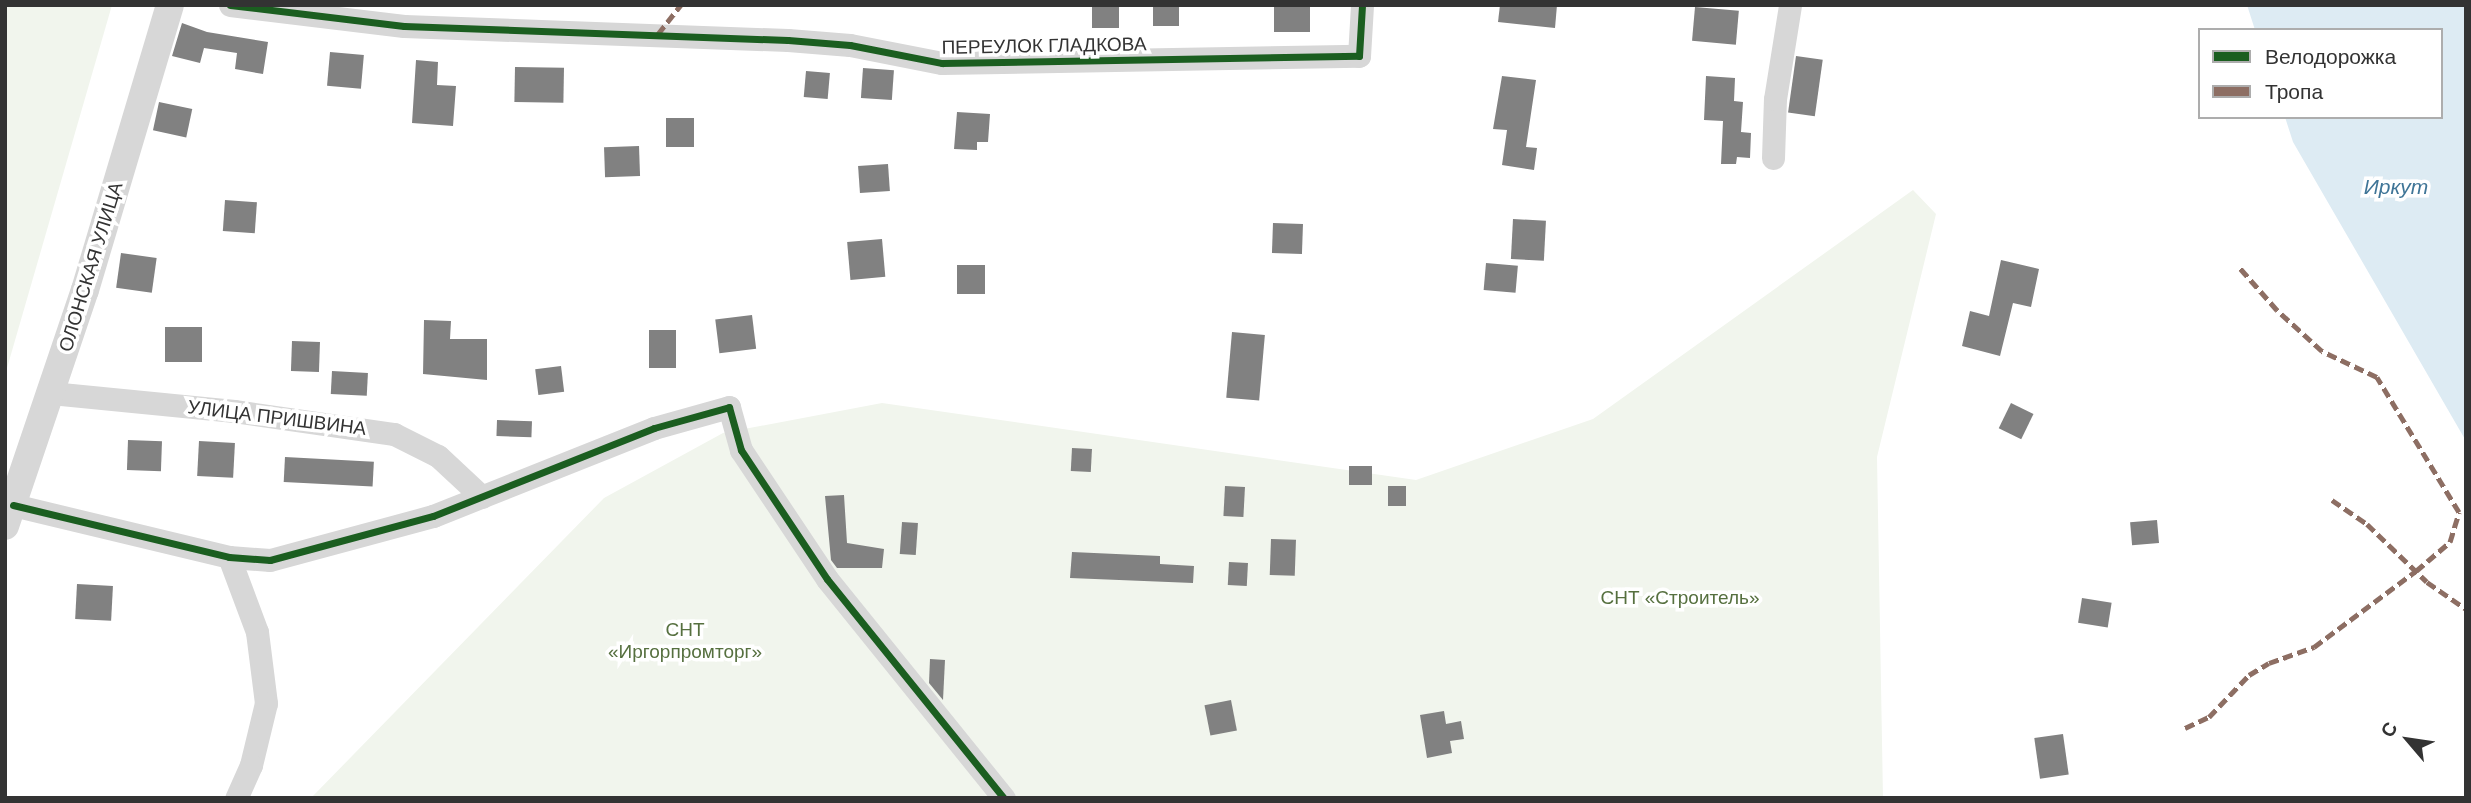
<!DOCTYPE html>
<meta charset="utf-8">
<style>
body{margin:0}
#map{position:relative;width:2471px;height:803px;overflow:hidden;background:#fff;font-family:Arial,sans-serif}
div>[style]{position:absolute}
[style*='--x']{left:calc(var(--x)*1px);top:calc(var(--y)*1px);width:calc(var(--w)*1px);rotate:calc(var(--a)*1deg)}
.green>*{inset:0;background:#f1f5ed}
.water>*{inset:0;background:#ddebf3}
.building>*{inset:0;background:#818181;transform-origin:0 0}
.minor>*{height:23px;margin:-11.5px;padding:0 11.5px;transform-origin:11.5px;border-radius:11.5px;background:#d7d7d7}
.tertiary>*{height:28px;margin:-14px;padding:0 14px;transform-origin:14px;border-radius:14px;background:#d7d7d7}
.quiet>*{height:5px;margin-top:-2.5px;transform-origin:0;background:repeating-linear-gradient(90deg,#8d6e63 0 10px,transparent 0 15px)}
.cycleway>*{height:7px;margin:-3.5px;padding:0 3.5px;transform-origin:3.5px;border-radius:3.5px;background:#1b5e20}
span{translate:-50% -50%;white-space:nowrap;text-align:center;line-height:1.15;-webkit-text-stroke:7px #fff;paint-order:stroke}
.street-label{font-size:19px;color:#333}
.park-label{font-size:19px;color:#56703f}
.water-label{font-size:21px;color:#3f7597;font-style:italic}
.frame{position:absolute;inset:0;border:7px solid #333;pointer-events:none}
.legend{position:absolute;left:2198px;top:28px;width:245px;height:91px;box-sizing:border-box;background:#fff;border:2px solid #adadad;margin:0;padding:9px 12px;list-style:none;font-size:21px;color:#333}
.legend li{display:flex;align-items:center;gap:14px;height:35px}
.legend b{width:35px;border:2px solid #adadad}
.north{position:absolute;left:2373px;top:705px;width:70px;height:70px;-webkit-text-stroke:5px #fff;paint-order:stroke;rotate:299deg;font-size:19px;font-weight:700;line-height:28px;text-align:center;color:#333}
.north::after{content:'';display:block;margin:auto;width:24px;height:32px;background:#333;clip-path:polygon(50% 0,100% 100%,50% 72%,0 100%)}
</style>
<div id="map">
<div class="green">
<i style="clip-path:polygon(5px 5px,112px 5px,5px 375px)"></i>
<i style="clip-path:polygon(1913px 190px,1936px 214px,1877px 457px,1883px 798px,311px 798px,604px 498px,723px 433px,882px 403px,1416px 480px,1593px 419px)"></i>
</div>
<div class="water">
<i style="clip-path:polygon(2247px 5px,2466px 5px,2466px 441px,2293px 142px,2285px 117px,2441px 117px,2441px 30px,2255px 30px)"></i>
</div>
<div class="building">
<i style="left:1092px;top:5px;width:27px;height:23px"></i>
<i style="left:1153px;top:5px;width:26px;height:21px"></i>
<i style="clip-path:polygon(1500px 5px,1557px 5px,1555px 28px,1498px 22px)"></i>
<i style="left:1274px;top:7px;width:36px;height:25px"></i>
<i style="left:1695px;top:7px;width:44px;height:34px;rotate:5deg"></i>
<i style="clip-path:polygon(182px 23px,207px 32px,268px 42px,263px 74px,235px 69px,237px 53px,204px 48px,200px 63px,172px 56px)"></i>
<i style="left:330px;top:52px;width:34px;height:34px;rotate:5deg"></i>
<i style="left:1796px;top:56px;width:27px;height:57px;rotate:8deg"></i>
<i style="clip-path:polygon(416px 60px,438px 62px,437px 85px,456px 86px,453px 126px,412px 123px)"></i>
<i style="left:515px;top:67px;width:49px;height:35px;rotate:1deg"></i>
<i style="left:863px;top:68px;width:31px;height:30px;rotate:4deg"></i>
<i style="left:806px;top:71px;width:24px;height:26px;rotate:5deg"></i>
<i style="clip-path:polygon(1502px 76px,1536px 80px,1526px 147px,1537px 148px,1534px 170px,1502px 165px,1507px 130px,1493px 129px)"></i>
<i style="clip-path:polygon(1706px 76px,1735px 78px,1734px 101px,1743px 102px,1741px 132px,1751px 133px,1750px 158px,1737px 157px,1736px 164px,1721px 164px,1723px 121px,1704px 120px)"></i>
<i style="left:159px;top:102px;width:34px;height:29px;rotate:12deg"></i>
<i style="clip-path:polygon(957px 112px,990px 114px,988px 142px,977px 142px,977px 150px,954px 149px)"></i>
<i style="left:694px;top:118px;width:29px;height:28px;rotate:90deg"></i>
<i style="left:639px;top:146px;width:30px;height:35px;rotate:88deg"></i>
<i style="left:888px;top:164px;width:27px;height:30px;rotate:86deg"></i>
<i style="left:225px;top:200px;width:32px;height:31px;rotate:4deg"></i>
<i style="left:1513px;top:219px;width:33px;height:40px;rotate:3deg"></i>
<i style="left:1273px;top:223px;width:30px;height:30px;rotate:2deg"></i>
<i style="left:882px;top:239px;width:38px;height:35px;rotate:85deg"></i>
<i style="left:121px;top:253px;width:36px;height:35px;rotate:8deg"></i>
<i style="clip-path:polygon(2001px 260px,2039px 269px,2031px 307px,2013px 303px,2000px 356px,1962px 346px,1970px 311px,1989px 316px)"></i>
<i style="left:1486px;top:263px;width:32px;height:27px;rotate:5deg"></i>
<i style="left:957px;top:265px;width:28px;height:29px"></i>
<i style="left:752px;top:315px;width:34px;height:37px;rotate:83deg"></i>
<i style="clip-path:polygon(424px 320px,451px 321px,450px 339px,487px 339px,487px 380px,423px 374px)"></i>
<i style="left:202px;top:327px;width:35px;height:37px;rotate:90deg"></i>
<i style="left:649px;top:330px;width:27px;height:38px"></i>
<i style="left:1232px;top:332px;width:33px;height:66px;rotate:5deg"></i>
<i style="left:292px;top:341px;width:28px;height:30px;rotate:2deg"></i>
<i style="left:561px;top:366px;width:26px;height:26px;rotate:83deg"></i>
<i style="left:332px;top:371px;width:36px;height:23px;rotate:3deg"></i>
<i style="left:2011px;top:403px;width:25px;height:28px;rotate:26deg"></i>
<i style="left:497px;top:420px;width:35px;height:16px;rotate:2deg"></i>
<i style="left:128px;top:440px;width:34px;height:30px;rotate:2deg"></i>
<i style="left:199px;top:441px;width:36px;height:35px;rotate:3deg"></i>
<i style="left:1072px;top:448px;width:20px;height:23px;rotate:3deg"></i>
<i style="left:285px;top:457px;width:89px;height:25px;rotate:3deg"></i>
<i style="left:1349px;top:466px;width:23px;height:19px"></i>
<i style="left:1225px;top:486px;width:20px;height:30px;rotate:3deg"></i>
<i style="left:1388px;top:486px;width:18px;height:20px"></i>
<i style="clip-path:polygon(844px 495px,847px 543px,884px 549px,882px 568px,837px 568px,831px 560px,825px 496px)"></i>
<i style="left:2157px;top:520px;width:23px;height:27px;rotate:85deg"></i>
<i style="left:902px;top:522px;width:16px;height:32px;rotate:4deg"></i>
<i style="left:1271px;top:539px;width:25px;height:36px;rotate:2deg"></i>
<i style="clip-path:polygon(1072px 552px,1160px 556px,1160px 564px,1194px 566px,1193px 583px,1070px 578px)"></i>
<i style="left:1229px;top:562px;width:19px;height:23px;rotate:3deg"></i>
<i style="left:77px;top:584px;width:36px;height:35px;rotate:3deg"></i>
<i style="left:2082px;top:598px;width:30px;height:25px;rotate:9deg"></i>
<i style="clip-path:polygon(930px 659px,945px 660px,943px 700px,929px 683px)"></i>
<i style="left:1231px;top:700px;width:31px;height:27px;rotate:79deg"></i>
<i style="clip-path:polygon(1444px 711px,1446px 724px,1461px 721px,1464px 739px,1450px 741px,1452px 753px,1427px 758px,1420px 715px)"></i>
<i style="left:2063px;top:734px;width:41px;height:29px;rotate:82deg"></i>
</div>
<div class="minor">
<i style="--x:230;--y:5;--w:175;--a:6.9"></i>
<i style="--x:404;--y:26;--w:384;--a:2.1"></i>
<i style="--x:788;--y:40;--w:62;--a:4.6"></i>
<i style="--x:850;--y:45;--w:94;--a:11.1"></i>
<i style="--x:942;--y:63;--w:417;--a:-1"></i>
<i style="--x:1359;--y:56;--w:51;--a:-86.6"></i>
<i style="--x:1773;--y:158;--w:59;--a:-88.1"></i>
<i style="--x:1775;--y:99;--w:95;--a:-80.9"></i>
<i style="--x:51;--y:393;--w:184;--a:5.6"></i>
<i style="--x:234;--y:411;--w:162;--a:8.2"></i>
<i style="--x:394;--y:434;--w:49;--a:26.6"></i>
<i style="--x:438;--y:456;--w:60;--a:43"></i>
<i style="--x:13;--y:505;--w:222;--a:13.5"></i>
<i style="--x:229;--y:557;--w:41;--a:4.2"></i>
<i style="--x:270;--y:560;--w:169;--a:-15.1"></i>
<i style="--x:433;--y:516;--w:238;--a:-21.7"></i>
<i style="--x:654;--y:428;--w:78;--a:-15.6"></i>
<i style="--x:729;--y:407;--w:45;--a:74.4"></i>
<i style="--x:741;--y:450;--w:155;--a:56.3"></i>
<i style="--x:827;--y:579;--w:282;--a:51.1"></i>
<i style="--x:229;--y:557;--w:80;--a:69.5"></i>
<i style="--x:257;--y:632;--w:72;--a:82.8"></i>
<i style="--x:266;--y:703;--w:64;--a:103.6"></i>
<i style="--x:251;--y:765;--w:36;--a:114"></i>
</div>
<div class="tertiary">
<i style="--x:5;--y:526;--w:249;--a:-71.3"></i>
<i style="--x:85;--y:290;--w:297;--a:-73.4"></i>
</div>
<div class="quiet">
<i style="--x:658;--y:34;--w:37;--a:-52"></i>
<i style="--x:2332;--y:500;--w:42;--a:34.4"></i>
<i style="--x:2367;--y:524;--w:83;--a:44"></i>
<i style="--x:2427;--y:582;--w:47;--a:34.7"></i>
<i style="--x:2185;--y:728;--w:26;--a:-25"></i>
<i style="--x:2209;--y:717;--w:58;--a:-46.4"></i>
<i style="--x:2249;--y:675;--w:23;--a:-31"></i>
<i style="--x:2269;--y:663;--w:48;--a:-19.6"></i>
<i style="--x:2314;--y:647;--w:127;--a:-36.7"></i>
<i style="--x:2416;--y:571;--w:45;--a:-40.5"></i>
<i style="--x:2450;--y:542;--w:31;--a:-73"></i>
<i style="--x:2459;--y:512;--w:158;--a:-121.3"></i>
<i style="--x:2377;--y:377;--w:61;--a:-154.7"></i>
<i style="--x:2322;--y:351;--w:61;--a:-137.7"></i>
<i style="--x:2277;--y:310;--w:56;--a:-131.4"></i>
</div>
<div class="cycleway">
<i style="--x:230;--y:5;--w:175;--a:6.9"></i>
<i style="--x:404;--y:26;--w:384;--a:2.1"></i>
<i style="--x:788;--y:40;--w:62;--a:4.6"></i>
<i style="--x:850;--y:45;--w:94;--a:11.1"></i>
<i style="--x:942;--y:63;--w:417;--a:-1"></i>
<i style="--x:1359;--y:56;--w:51;--a:-86.6"></i>
<i style="--x:13;--y:505;--w:222;--a:13.5"></i>
<i style="--x:229;--y:557;--w:41;--a:4.2"></i>
<i style="--x:270;--y:560;--w:169;--a:-15.1"></i>
<i style="--x:433;--y:516;--w:238;--a:-21.7"></i>
<i style="--x:654;--y:428;--w:78;--a:-15.6"></i>
<i style="--x:729;--y:407;--w:45;--a:74.4"></i>
<i style="--x:741;--y:450;--w:155;--a:56.3"></i>
<i style="--x:827;--y:579;--w:282;--a:51.1"></i>
</div>
<div class="street-label">
<span style="left:1044px;top:46px;rotate:-1deg">ПЕРЕУЛОК ГЛАДКОВА</span>
<span style="left:91px;top:267px;rotate:-73deg">ОЛОНСКАЯ УЛИЦА</span>
<span style="left:277px;top:418px;rotate:7deg">УЛИЦА ПРИШВИНА</span>
</div>
<div class="park-label">
<span style="left:1680px;top:598px">СНТ «Строитель»</span>
<span style="left:685px;top:641px">СНТ<br>«Иргорпромторг»</span>
</div>
<div class="water-label">
<span style="left:2396px;top:187px">Иркут</span>
</div>
<div class="frame"></div>
<ul class="legend">
<li><b style="height:9px;background:#1b5e20"></b>Велодорожка</li>
<li><b style="height:9px;background:#8d6e63"></b>Тропа</li>
</ul>
<div class="north">С</div>
</div>
